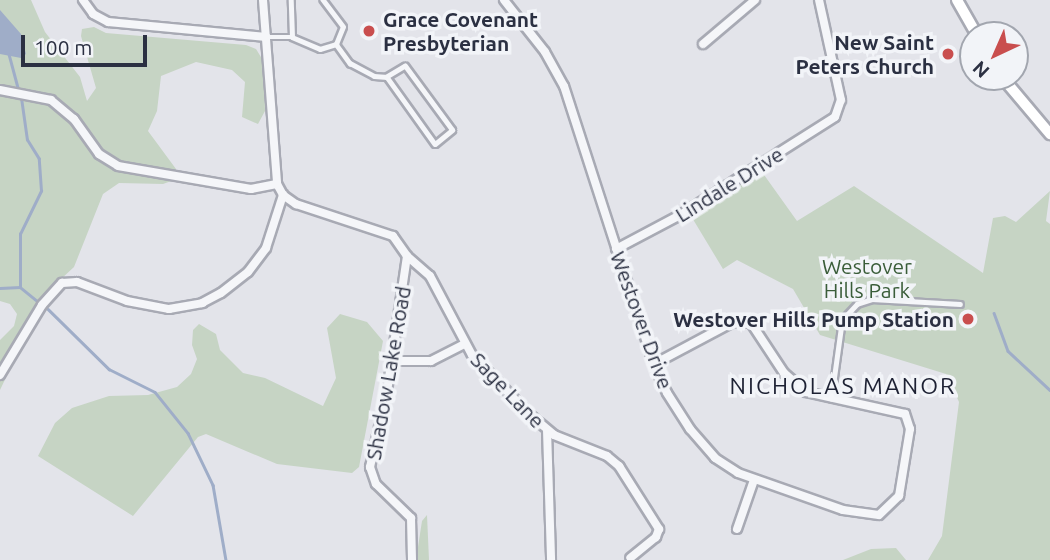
<!DOCTYPE html>
<style>
body{margin:0}
#map{position:relative;width:1050px;height:560px;overflow:hidden;background:#e3e4ea;font-family:Ubuntu,sans-serif}
div>[style]{position:absolute}
[style*='--x']{left:calc(var(--x)*1px);top:calc(var(--y)*1px);width:calc(var(--w)*1px);rotate:calc(var(--a)*1deg)}
.green>*{inset:0;background:#c6d4c4}
.water>*{inset:0;background:#9fadc8}
.stream>*{height:2.5px;margin:-1.25px;padding:0 1.25px;transform-origin:1.25px;border-radius:1.25px;background:#9fadc8}
.roads{filter:drop-shadow(2px 0 #a8aab4) drop-shadow(-2px 0 #a8aab4) drop-shadow(0 2px #a8aab4) drop-shadow(0 -2px #a8aab4)}
.lane>*{height:4.5px;margin:-2.25px;padding:0 2.25px;transform-origin:2.25px;border-radius:2.25px;background:#f5f6f9}
.street>*{height:8px;margin:-4px;padding:0 4px;transform-origin:4px;border-radius:4px;background:#f5f6f9}
.secondary>*{height:10px;margin:-5px;padding:0 5px;transform-origin:5px;border-radius:5px;background:#fff}
.dots>*{width:19px;height:19px;translate:-50% -50%;box-sizing:border-box;border:4px solid #f2f4f8;border-radius:50%}
span{translate:-50% -50%;white-space:nowrap;text-align:center;line-height:1.15;-webkit-text-stroke:7px #f2f4f8;paint-order:stroke}
.poi-label{font-size:21px;color:#2b3042;font-weight:700}
.left{translate:0 -50%;text-align:left}
.right{translate:-100% -50%;text-align:right}
.street-label{font-size:21px;color:#2b3042}
.park-label{font-size:21px;color:#3a5d39}
.neighbourhood-label{font-size:23px;color:#1d2133;letter-spacing:2px}
.north{position:absolute;left:959px;top:21px;width:70px;height:70px;box-sizing:border-box;background:#f2f4f8;border:2px solid #a2a6af;border-radius:50%;rotate:224deg;font-size:19px;font-weight:700;line-height:28px;text-align:center;color:#2b3042}
.north::after{content:'';display:block;margin:auto;width:24px;height:32px;background:#c94e4e;clip-path:polygon(50% 0,100% 100%,50% 72%,0 100%)}
.scale{position:absolute;left:21px;top:35px;width:126px;height:32px;box-sizing:border-box;border:4px solid #2b3042;border-top:0;padding-left:9px;font-size:21px;line-height:24px;white-space:nowrap;color:#2b3042;-webkit-text-stroke:5px #f2f4f8;paint-order:stroke}
</style>
<div id="map">
<div class="green">
<i style="clip-path:polygon(0 0,31px 0,45px 32px,80px 77px,87px 101px,96px 88px,81px 36px,82px 29px,94px 27px,106px 33px,246px 45px,256px 49px,264px 62px,265px 111px,258px 124px,242px 117px,245px 82px,232px 70px,196px 62px,161px 76px,157px 111px,148px 131px,176px 169px,174px 180px,163px 184px,119px 183px,103px 194px,74px 267px,47px 292px,0 390px,0 340px,14px 326px,17px 314px,10px 304px,0 301px)"></i>
<i style="clip-path:polygon(762px 172px,797px 221px,854px 186px,983px 273px,993px 218px,1005px 216px,1016px 222px,1050px 191px,1046px 221px,1050px 224px,1050px 560px,928px 560px,942px 536px,959px 402px,946px 374px,820px 335px,793px 289px,737px 260px,723px 269px,691px 216px)"></i>
<i style="clip-path:polygon(340px 314px,367px 322px,383px 341px,359px 467px,352px 473px,277px 464px,206px 434px,198px 437px,133px 516px,38px 456px,55px 423px,72px 408px,109px 396px,148px 395px,177px 387px,191px 374px,197px 359px,192px 345px,193px 330px,199px 324px,216px 334px,220px 350px,243px 373px,265px 378px,323px 406px,336px 378px,327px 328px)"></i>
<i style="clip-path:polygon(427px 515px,429px 560px,416px 560px,422px 521px)"></i>
<i style="clip-path:polygon(896px 548px,906px 560px,843px 560px,871px 549px)"></i>
</div>
<div class="water">
<i style="clip-path:polygon(0 10px,21px 34px,26px 54px,21px 58px,0 54px)"></i>
</div>
<div class="stream">
<i style="--x:9;--y:54;--w:38;--a:75"></i>
<i style="--x:20;--y:287;--w:53;--a:-90"></i>
<i style="--x:20;--y:234;--w:48;--a:-64"></i>
<i style="--x:41;--y:191;--w:32;--a:-94"></i>
<i style="--x:39;--y:159;--w:22;--a:-122"></i>
<i style="--x:27;--y:140;--w:42;--a:-98.1"></i>
<i style="--x:0;--y:288;--w:20;--a:-3"></i>
<i style="--x:20;--y:287;--w:22;--a:39"></i>
<i style="--x:48;--y:309;--w:86;--a:44.5"></i>
<i style="--x:109;--y:369;--w:51;--a:26.6"></i>
<i style="--x:155;--y:392;--w:53;--a:51.2"></i>
<i style="--x:188;--y:433;--w:58;--a:64.3"></i>
<i style="--x:213;--y:485;--w:76;--a:80.2"></i>
<i style="--x:994;--y:313;--w:40;--a:69.8"></i>
<i style="--x:1008;--y:351;--w:57;--a:42.9"></i>
</div>
<div class="roads">
<div class="lane">
<i style="--x:266;--y:37;--w:26;--a:0"></i>
<i style="--x:292;--y:37;--w:37;--a:-92"></i>
<i style="--x:292;--y:37;--w:30;--a:23"></i>
<i style="--x:320;--y:49;--w:17;--a:-17"></i>
<i style="--x:336;--y:44;--w:18;--a:-68"></i>
<i style="--x:343;--y:27;--w:34;--a:-127"></i>
<i style="--x:336;--y:44;--w:24;--a:54"></i>
<i style="--x:350;--y:63;--w:27;--a:28"></i>
<i style="--x:374;--y:76;--w:13;--a:4"></i>
<i style="--x:387;--y:77;--w:82;--a:54.4"></i>
<i style="--x:435;--y:144;--w:22;--a:-39"></i>
<i style="--x:452;--y:130;--w:79;--a:-126.3"></i>
<i style="--x:405;--y:66;--w:21;--a:149"></i>
<i style="--x:831;--y:399;--w:80;--a:-82.1"></i>
<i style="--x:842;--y:320;--w:22;--a:-47"></i>
<i style="--x:857;--y:304;--w:16;--a:-18"></i>
<i style="--x:872;--y:299;--w:88;--a:3.3"></i>
</div>
<div class="street">
<i style="--x:83;--y:0;--w:17;--a:54"></i>
<i style="--x:93;--y:14;--w:17;--a:28"></i>
<i style="--x:108;--y:22;--w:159;--a:5.4"></i>
<i style="--x:263;--y:0;--w:185;--a:85.6"></i>
<i style="--x:277;--y:184;--w:13;--a:61"></i>
<i style="--x:283;--y:195;--w:16;--a:35"></i>
<i style="--x:296;--y:204;--w:102;--a:18.3"></i>
<i style="--x:393;--y:236;--w:24;--a:55"></i>
<i style="--x:407;--y:256;--w:136;--a:98.4"></i>
<i style="--x:387;--y:391;--w:78;--a:102.6"></i>
<i style="--x:370;--y:467;--w:18;--a:71"></i>
<i style="--x:376;--y:484;--w:49;--a:44.2"></i>
<i style="--x:411;--y:518;--w:42;--a:88.6"></i>
<i style="--x:504;--y:0;--w:66;--a:51.7"></i>
<i style="--x:545;--y:52;--w:39;--a:61"></i>
<i style="--x:564;--y:86;--w:281;--a:72.1"></i>
<i style="--x:650;--y:353;--w:12;--a:70"></i>
<i style="--x:654;--y:364;--w:21;--a:67"></i>
<i style="--x:662;--y:383;--w:11;--a:63"></i>
<i style="--x:667;--y:393;--w:43;--a:57.4"></i>
<i style="--x:690;--y:429;--w:38;--a:49"></i>
<i style="--x:715;--y:458;--w:27;--a:33"></i>
<i style="--x:738;--y:473;--w:111;--a:19.4"></i>
<i style="--x:843;--y:510;--w:36;--a:8"></i>
<i style="--x:879;--y:515;--w:28;--a:-44"></i>
<i style="--x:899;--y:496;--w:68;--a:-80.7"></i>
<i style="--x:910;--y:429;--w:16;--a:-108"></i>
<i style="--x:905;--y:414;--w:101;--a:-167.5"></i>
<i style="--x:806;--y:392;--w:29;--a:-139"></i>
<i style="--x:784;--y:373;--w:60;--a:-123.4"></i>
<i style="--x:751;--y:323;--w:18;--a:-177"></i>
<i style="--x:733;--y:322;--w:89;--a:152"></i>
<i style="--x:703;--y:44;--w:68;--a:-40.2"></i>
<i style="--x:0;--y:90;--w:52;--a:11.1"></i>
<i style="--x:51;--y:100;--w:30;--a:40"></i>
<i style="--x:74;--y:119;--w:43;--a:54.5"></i>
<i style="--x:99;--y:154;--w:22;--a:32"></i>
<i style="--x:118;--y:166;--w:135;--a:9.8"></i>
<i style="--x:251;--y:189;--w:26;--a:-11"></i>
<i style="--x:616;--y:249;--w:75;--a:-27.9"></i>
<i style="--x:682;--y:214;--w:181;--a:-32.4"></i>
<i style="--x:835;--y:117;--w:18;--a:-71"></i>
<i style="--x:841;--y:100;--w:102;--a:-102.4"></i>
<i style="--x:407;--y:256;--w:30;--a:41"></i>
<i style="--x:430;--y:276;--w:89;--a:62"></i>
<i style="--x:472;--y:355;--w:81;--a:46"></i>
<i style="--x:528;--y:413;--w:34;--a:40"></i>
<i style="--x:554;--y:435;--w:57;--a:21.6"></i>
<i style="--x:607;--y:456;--w:16;--a:40"></i>
<i style="--x:619;--y:466;--w:75;--a:57.6"></i>
<i style="--x:659;--y:529;--w:9;--a:111"></i>
<i style="--x:656;--y:537;--w:33;--a:141"></i>
<i style="--x:392;--y:361;--w:39;--a:0"></i>
<i style="--x:431;--y:361;--w:37;--a:-27"></i>
<i style="--x:0;--y:375;--w:82;--a:-59"></i>
<i style="--x:42;--y:305;--w:30;--a:-48"></i>
<i style="--x:62;--y:283;--w:15;--a:-4"></i>
<i style="--x:77;--y:282;--w:53;--a:20.8"></i>
<i style="--x:127;--y:301;--w:43;--a:10.8"></i>
<i style="--x:169;--y:309;--w:34;--a:-10"></i>
<i style="--x:202;--y:303;--w:21;--a:-28"></i>
<i style="--x:221;--y:293;--w:34;--a:-38"></i>
<i style="--x:248;--y:272;--w:30;--a:-53"></i>
<i style="--x:266;--y:248;--w:56;--a:-72.2"></i>
<i style="--x:547;--y:430;--w:130;--a:88.2"></i>
<i style="--x:737;--y:529;--w:52;--a:-70.9"></i>
</div>
<div class="secondary">
<i style="--x:957;--y:0;--w:40;--a:60.3"></i>
<i style="--x:1002;--y:77;--w:75;--a:49.9"></i>
</div>
</div>
<div class="dots">
<i style="left:369px;top:31px;background:#c94e4e"></i>
<i style="left:948px;top:54px;background:#c94e4e"></i>
<i style="left:968px;top:319px;background:#c94e4e"></i>
</div>
<div class="poi-label">
<span class="left" style="left:383px;top:31px">Grace Covenant<br>Presbyterian</span>
<span class="right" style="left:934px;top:54px">New Saint<br>Peters Church</span>
<span class="right" style="left:954px;top:319px">Westover Hills Pump Station</span>
</div>
<div class="street-label">
<span style="left:729px;top:184px;rotate:-32deg">Lindale Drive</span>
<span style="left:642px;top:320px;rotate:70deg">Westover Drive</span>
<span style="left:388px;top:373px;rotate:-80deg">Shadow Lake Road</span>
<span style="left:508px;top:390px;rotate:46deg">Sage Lane</span>
</div>
<div class="park-label">
<span style="left:867px;top:278px">Westover<br>Hills Park</span>
</div>
<div class="neighbourhood-label">
<span style="left:843px;top:386px">NICHOLAS MANOR</span>
</div>
<div class="north">N</div>
<div class="scale">100 m</div>
</div>
